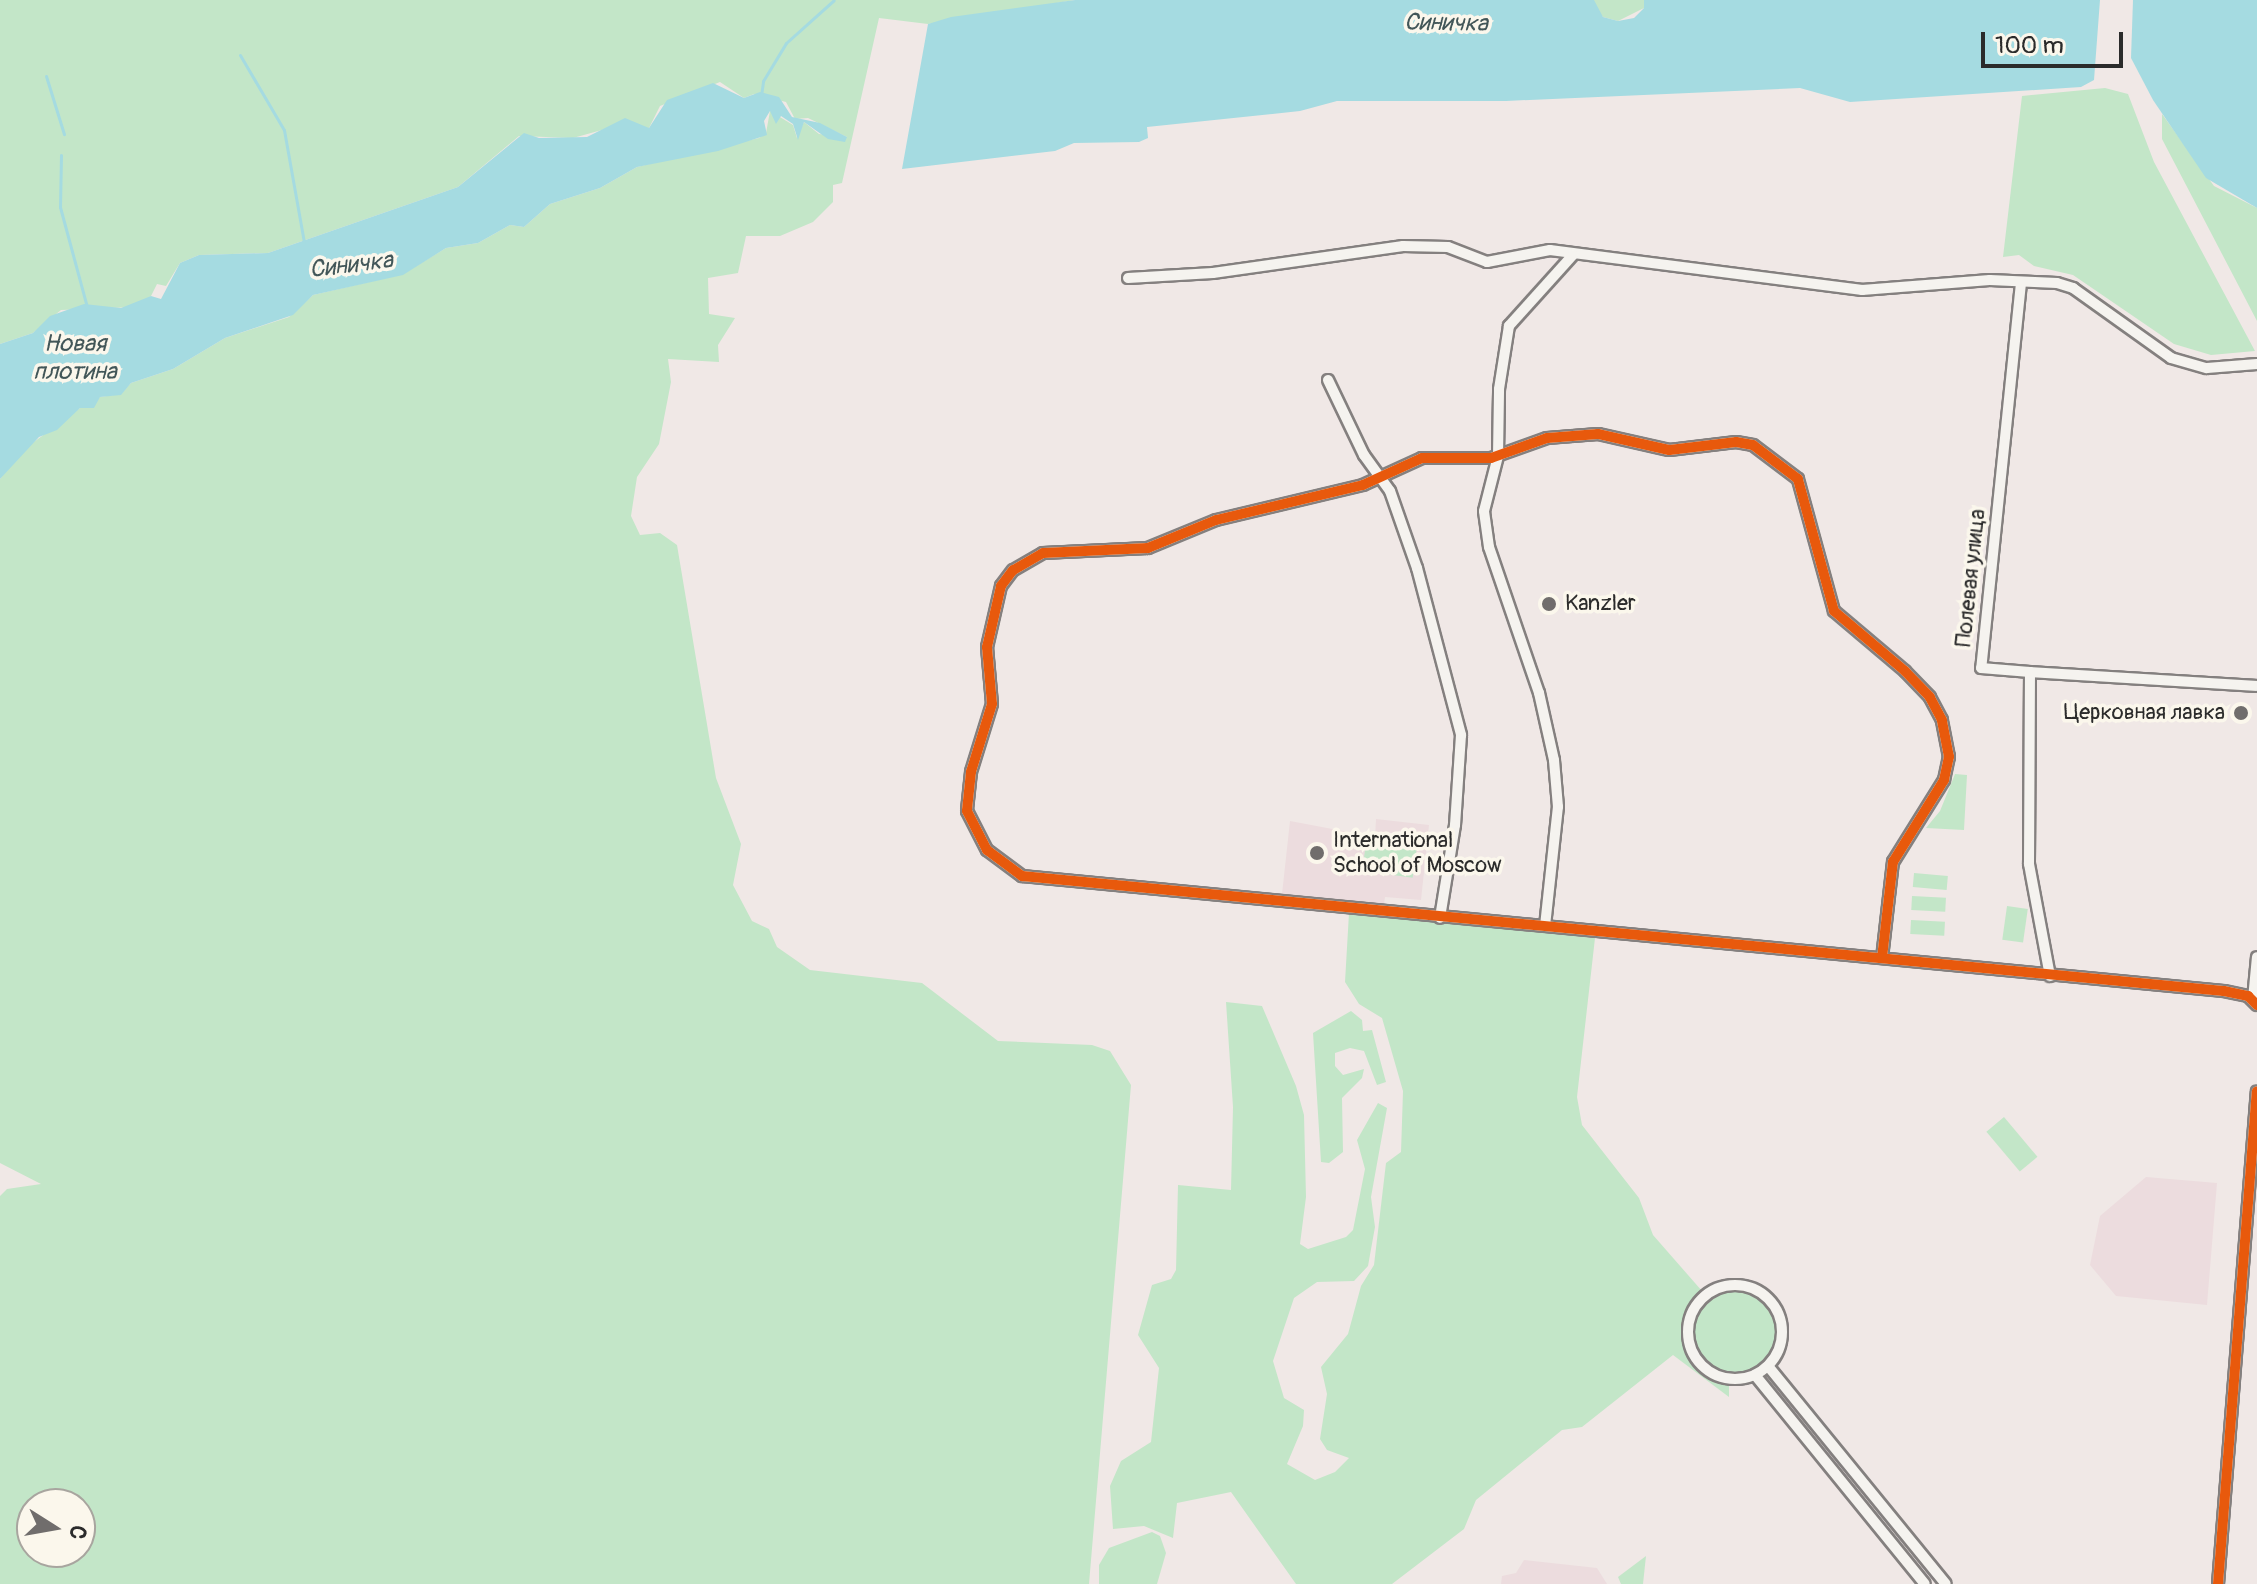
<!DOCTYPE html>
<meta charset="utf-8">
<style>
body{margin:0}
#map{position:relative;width:2257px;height:1584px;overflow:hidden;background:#f0e8e6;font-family:Pangolin,sans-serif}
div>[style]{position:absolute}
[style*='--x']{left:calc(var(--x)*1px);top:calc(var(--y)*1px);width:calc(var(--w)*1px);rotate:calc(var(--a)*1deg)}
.built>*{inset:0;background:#ecdcde}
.green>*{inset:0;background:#c3e6c8;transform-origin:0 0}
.round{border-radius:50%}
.water>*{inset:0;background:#a5dbe1}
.stream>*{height:3px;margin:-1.5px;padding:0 1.5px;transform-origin:1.5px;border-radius:1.5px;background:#a5dbe1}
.roads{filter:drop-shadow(2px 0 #84807f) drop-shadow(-2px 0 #84807f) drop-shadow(0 2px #84807f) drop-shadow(0 -2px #84807f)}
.minor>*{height:10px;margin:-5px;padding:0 5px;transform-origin:5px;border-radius:5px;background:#f5f3ef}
.minor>.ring{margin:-5px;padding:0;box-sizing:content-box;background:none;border:10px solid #f5f3ef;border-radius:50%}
.cycleway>*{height:10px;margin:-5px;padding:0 5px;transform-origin:5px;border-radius:5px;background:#e8590c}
.dots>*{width:22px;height:22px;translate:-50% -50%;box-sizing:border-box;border:4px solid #fbf7ec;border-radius:50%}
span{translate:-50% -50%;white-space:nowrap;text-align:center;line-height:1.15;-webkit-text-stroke:7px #fbf7ec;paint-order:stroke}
.street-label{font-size:22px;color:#2b2b2b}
.poi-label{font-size:22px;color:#2b2b2b}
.left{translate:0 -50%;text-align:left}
.right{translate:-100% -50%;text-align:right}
.water-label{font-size:24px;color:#425658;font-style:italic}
.north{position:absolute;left:16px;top:1488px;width:80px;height:80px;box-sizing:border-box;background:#fbf7ec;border:2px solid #a8a59f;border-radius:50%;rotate:101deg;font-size:22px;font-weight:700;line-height:32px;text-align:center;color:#2b2b2b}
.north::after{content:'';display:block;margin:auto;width:28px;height:36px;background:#706d6c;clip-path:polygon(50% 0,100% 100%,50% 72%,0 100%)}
.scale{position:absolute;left:1981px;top:32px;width:142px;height:36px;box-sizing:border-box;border:4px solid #2b2b2b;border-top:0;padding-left:10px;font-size:24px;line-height:28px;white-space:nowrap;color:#2b2b2b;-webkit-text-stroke:6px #fbf7ec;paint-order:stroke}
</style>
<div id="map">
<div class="built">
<i style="clip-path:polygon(1376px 819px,1429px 825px,1421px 900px,1385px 897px,1384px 904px,1282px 894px,1290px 821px,1375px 837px)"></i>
<i style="clip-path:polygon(2146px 1177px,2217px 1183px,2207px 1305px,2116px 1296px,2090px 1265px,2100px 1216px)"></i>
<i style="clip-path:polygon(1524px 1560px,1597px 1568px,1607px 1584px,1501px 1584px,1502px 1576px,1516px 1573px)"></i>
</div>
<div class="green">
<i style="clip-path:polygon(evenodd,0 0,1075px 0,928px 24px,879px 18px,842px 183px,833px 185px,833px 202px,813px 222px,780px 236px,746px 236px,738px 273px,708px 278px,709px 314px,735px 318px,718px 345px,719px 362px,668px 359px,671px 382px,659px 444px,637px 477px,631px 516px,640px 535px,660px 533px,677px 545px,716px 778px,741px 844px,733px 885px,752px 921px,769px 929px,777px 947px,810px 970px,922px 983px,998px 1041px,1092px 1045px,1110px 1051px,1131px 1085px,1089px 1584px,0 1584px,0 1196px,7px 1189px,41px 1184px,0 1163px,0 479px,23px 450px,80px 408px,100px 397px,121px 394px,131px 383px,173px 369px,225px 338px,289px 317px,313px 295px,403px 274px,446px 248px,478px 243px,510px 225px,524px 227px,550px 204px,600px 188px,637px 167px,759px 138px,766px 133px,770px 111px,793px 125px,797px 138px,804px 122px,819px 134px,847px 137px,808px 118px,795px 119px,786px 102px,754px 94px,744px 98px,720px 82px,660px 106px,649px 128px,609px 128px,573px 138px,519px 136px,458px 187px,268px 253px,199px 255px,180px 263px,166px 286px,157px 284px,151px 296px,135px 307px,61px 310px,33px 333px,0 344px,0 0,32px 1504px,80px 1504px,80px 1552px,32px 1552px,32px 1504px)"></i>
<i style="clip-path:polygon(1594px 0,1644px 0,1644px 8px,1618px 21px,1603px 17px,1594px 7px)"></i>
<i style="clip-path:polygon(2105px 88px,2128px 94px,2154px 162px,2255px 351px,2211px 355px,2174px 344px,2073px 275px,2034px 266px,2019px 255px,2003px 257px,2022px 96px)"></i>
<i style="clip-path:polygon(2162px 114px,2214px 186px,2257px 208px,2257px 321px,2162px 139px)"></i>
<i style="clip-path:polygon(1955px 774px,1967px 775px,1964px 830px,1926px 828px,1940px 811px)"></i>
<i style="left:1367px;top:836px;width:51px;height:35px;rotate:8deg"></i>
<i style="left:1914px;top:873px;width:34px;height:14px;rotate:5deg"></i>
<i style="left:1912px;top:896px;width:34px;height:14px;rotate:3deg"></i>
<i style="left:2007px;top:906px;width:21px;height:34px;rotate:8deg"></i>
<i style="clip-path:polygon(1349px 913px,1595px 938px,1577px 1097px,1582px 1125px,1639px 1198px,1653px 1235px,1702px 1291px,1683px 1325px,1687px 1355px,1708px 1378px,1729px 1384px,1729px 1397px,1673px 1355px,1582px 1427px,1562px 1430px,1476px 1500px,1464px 1529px,1392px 1584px,1296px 1584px,1231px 1492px,1177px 1503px,1173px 1538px,1144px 1526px,1113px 1529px,1110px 1486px,1121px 1461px,1151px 1442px,1159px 1368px,1138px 1335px,1152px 1285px,1171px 1279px,1176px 1270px,1178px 1185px,1231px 1190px,1233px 1107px,1226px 1002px,1262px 1006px,1296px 1086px,1304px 1115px,1306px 1197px,1300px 1244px,1308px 1249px,1346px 1237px,1353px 1230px,1365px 1169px,1357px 1140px,1378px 1103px,1387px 1108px,1371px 1197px,1375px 1227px,1368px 1266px,1354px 1281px,1317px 1282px,1294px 1298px,1273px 1361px,1284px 1398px,1304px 1410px,1303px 1426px,1287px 1464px,1315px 1480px,1335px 1472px,1349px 1458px,1327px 1450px,1320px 1439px,1327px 1394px,1321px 1367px,1348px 1334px,1361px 1286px,1374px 1265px,1386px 1163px,1401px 1152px,1403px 1091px,1382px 1018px,1359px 1004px,1345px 982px)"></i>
<i style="left:1911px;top:920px;width:34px;height:14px;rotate:3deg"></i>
<i style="clip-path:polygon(1351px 1011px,1362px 1020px,1363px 1031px,1372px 1030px,1386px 1082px,1377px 1085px,1364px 1051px,1350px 1048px,1335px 1053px,1335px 1066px,1343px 1075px,1364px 1069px,1362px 1078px,1342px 1098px,1343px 1152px,1329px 1163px,1321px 1162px,1313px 1033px)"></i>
<i style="left:2004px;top:1117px;width:52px;height:23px;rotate:50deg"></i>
<i class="round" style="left:1694px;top:1291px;width:82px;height:82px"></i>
<i style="clip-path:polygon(1152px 1532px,1160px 1536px,1166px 1553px,1157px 1584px,1099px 1584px,1099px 1565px,1109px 1548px)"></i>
<i style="clip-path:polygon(1646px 1556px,1643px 1584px,1621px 1584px,1618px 1577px)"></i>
</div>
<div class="water">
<i style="clip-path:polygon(1594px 0,1603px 17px,1618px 21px,1634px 18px,1644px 8px,1644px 0,2100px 0,2094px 80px,2081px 87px,1850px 102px,1800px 88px,1506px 101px,1337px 101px,1300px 111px,1147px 127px,1148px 138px,1139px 142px,1074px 143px,1055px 151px,902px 169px,928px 24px,951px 17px,1075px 0)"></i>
<i style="clip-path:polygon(2133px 0,2257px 0,2257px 208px,2206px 178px,2153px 100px,2131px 58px)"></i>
<i style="clip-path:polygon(713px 83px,744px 98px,760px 92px,779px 97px,792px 117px,820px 123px,847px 137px,845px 142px,828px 139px,804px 122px,798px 140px,793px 124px,781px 116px,776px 124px,770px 111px,764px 121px,767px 135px,718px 151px,637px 167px,600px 188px,550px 204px,524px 227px,510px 225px,478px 243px,446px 248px,403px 275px,313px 295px,293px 315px,225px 338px,173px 369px,131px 383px,121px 395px,100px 397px,94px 408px,80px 408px,57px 430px,39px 437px,0 479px,0 344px,33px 333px,50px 316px,84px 304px,121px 308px,151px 296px,161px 299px,180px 263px,199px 255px,268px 253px,458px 187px,524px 133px,539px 138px,587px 137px,625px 118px,649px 128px,667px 100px)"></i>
</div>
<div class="stream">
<i style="--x:240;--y:55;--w:87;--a:59.6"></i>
<i style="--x:284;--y:130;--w:114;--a:79.9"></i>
<i style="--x:46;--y:76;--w:61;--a:72.8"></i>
<i style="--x:761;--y:96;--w:15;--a:-82"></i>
<i style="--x:763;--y:81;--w:44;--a:-58.8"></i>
<i style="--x:786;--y:43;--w:64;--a:-41.9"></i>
<i style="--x:61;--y:155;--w:52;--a:91.1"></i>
<i style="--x:60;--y:207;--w:104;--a:74.9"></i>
</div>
<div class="roads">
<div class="minor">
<i style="--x:1128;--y:278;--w:85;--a:-3.4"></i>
<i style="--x:1213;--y:273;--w:192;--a:-8.1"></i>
<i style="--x:1403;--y:246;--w:45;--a:1.3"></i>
<i style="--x:1448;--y:247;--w:42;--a:21"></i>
<i style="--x:1487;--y:262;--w:64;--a:-10.8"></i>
<i style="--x:1550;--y:250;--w:315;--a:7.3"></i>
<i style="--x:1862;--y:290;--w:128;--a:-4.5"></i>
<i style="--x:1990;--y:280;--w:67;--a:2.6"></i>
<i style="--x:2057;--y:283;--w:17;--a:17"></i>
<i style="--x:2073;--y:288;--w:120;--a:35.5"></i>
<i style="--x:2171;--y:358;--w:37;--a:16"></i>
<i style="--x:2207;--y:368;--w:50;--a:-4.6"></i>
<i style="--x:2021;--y:283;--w:387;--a:95.9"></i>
<i style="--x:1981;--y:668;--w:49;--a:4.7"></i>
<i style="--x:2030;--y:672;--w:192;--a:90.3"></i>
<i style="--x:2029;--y:864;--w:114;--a:79.4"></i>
<i style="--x:1328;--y:380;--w:83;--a:64.4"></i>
<i style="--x:1364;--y:455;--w:44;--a:54.2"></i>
<i style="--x:1390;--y:491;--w:82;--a:70.7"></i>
<i style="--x:1417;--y:568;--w:173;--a:75.2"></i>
<i style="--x:1461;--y:735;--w:90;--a:93.8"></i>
<i style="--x:1455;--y:825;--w:94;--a:99.2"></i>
<i style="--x:2030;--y:672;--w:227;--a:3.5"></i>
<i style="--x:1545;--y:926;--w:120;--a:-83.8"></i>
<i style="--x:1558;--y:807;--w:47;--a:-94.9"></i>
<i style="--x:1554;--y:760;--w:69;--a:-102.6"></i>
<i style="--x:1539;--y:693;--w:154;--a:-108.9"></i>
<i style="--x:1489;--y:547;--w:36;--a:-98"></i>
<i style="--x:1484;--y:511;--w:57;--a:-75.7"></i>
<i style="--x:1498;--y:456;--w:67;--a:-89.1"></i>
<i style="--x:1499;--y:389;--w:64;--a:-81"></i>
<i style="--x:1509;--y:326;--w:96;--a:-48"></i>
<i style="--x:1882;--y:958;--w:97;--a:-83.5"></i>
<i style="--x:1893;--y:862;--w:97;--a:-58.1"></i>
<i style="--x:1944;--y:780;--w:24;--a:-78"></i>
<i style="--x:1949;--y:757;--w:38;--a:-101"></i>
<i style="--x:1942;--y:720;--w:26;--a:-118"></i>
<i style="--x:1930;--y:697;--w:36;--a:-134"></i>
<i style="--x:1905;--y:671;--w:93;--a:-139.8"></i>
<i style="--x:1834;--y:611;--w:137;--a:-105.3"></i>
<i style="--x:1798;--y:479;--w:56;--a:-142.9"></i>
<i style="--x:1753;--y:445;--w:17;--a:-170"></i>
<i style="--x:1736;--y:442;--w:67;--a:173.2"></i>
<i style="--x:1669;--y:450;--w:73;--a:-167.3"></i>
<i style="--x:1598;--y:434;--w:51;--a:175.5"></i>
<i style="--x:1547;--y:438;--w:59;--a:160.3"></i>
<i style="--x:1491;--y:458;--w:69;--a:180"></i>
<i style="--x:1422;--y:458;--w:65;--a:155.4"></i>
<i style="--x:1363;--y:485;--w:151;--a:166.6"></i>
<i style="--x:1216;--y:520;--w:74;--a:157.6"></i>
<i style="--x:1148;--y:548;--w:105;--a:177.3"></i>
<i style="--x:1043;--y:553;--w:34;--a:150"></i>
<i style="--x:1013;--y:570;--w:20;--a:127"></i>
<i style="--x:1001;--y:586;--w:63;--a:102.9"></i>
<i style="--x:987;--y:647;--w:57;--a:85"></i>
<i style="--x:992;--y:704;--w:71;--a:107.2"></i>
<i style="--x:971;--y:772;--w:39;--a:96"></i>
<i style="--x:967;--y:811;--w:44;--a:62.9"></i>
<i style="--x:987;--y:850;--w:44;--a:36.6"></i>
<i style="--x:1022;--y:876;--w:1207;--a:5.47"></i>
<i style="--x:2224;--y:991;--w:25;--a:12"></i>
<i style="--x:2248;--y:996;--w:13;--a:45"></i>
<i style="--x:2253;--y:999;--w:42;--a:-84.6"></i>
<i class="ring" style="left:1688px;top:1285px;width:84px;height:84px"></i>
<i style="--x:1768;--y:1366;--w:281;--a:50.8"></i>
<i style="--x:1755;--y:1375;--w:269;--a:50.9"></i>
<i style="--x:2218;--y:1584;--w:494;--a:-85.5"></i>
</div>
</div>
<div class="cycleway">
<i style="--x:1882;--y:958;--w:97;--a:-83.5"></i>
<i style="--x:1893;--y:862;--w:97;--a:-58.1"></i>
<i style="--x:1944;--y:780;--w:24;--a:-78"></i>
<i style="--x:1949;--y:757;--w:38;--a:-101"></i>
<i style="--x:1942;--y:720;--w:26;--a:-118"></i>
<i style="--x:1930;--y:697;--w:36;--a:-134"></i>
<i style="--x:1905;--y:671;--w:93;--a:-139.8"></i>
<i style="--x:1834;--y:611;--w:137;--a:-105.3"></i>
<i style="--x:1798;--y:479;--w:56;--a:-142.9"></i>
<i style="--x:1753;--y:445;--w:17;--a:-170"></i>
<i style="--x:1736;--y:442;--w:67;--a:173.2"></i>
<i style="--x:1669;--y:450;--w:73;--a:-167.3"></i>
<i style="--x:1598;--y:434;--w:51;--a:175.5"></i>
<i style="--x:1547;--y:438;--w:59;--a:160.3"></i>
<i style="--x:1491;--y:458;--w:69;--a:180"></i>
<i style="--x:1422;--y:458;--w:65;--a:155.4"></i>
<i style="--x:1363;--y:485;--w:151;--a:166.6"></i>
<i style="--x:1216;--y:520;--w:74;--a:157.6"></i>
<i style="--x:1148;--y:548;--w:105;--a:177.3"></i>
<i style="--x:1043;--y:553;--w:34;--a:150"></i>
<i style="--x:1013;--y:570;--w:20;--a:127"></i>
<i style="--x:1001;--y:586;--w:63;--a:102.9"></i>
<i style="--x:987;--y:647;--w:57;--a:85"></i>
<i style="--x:992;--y:704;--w:71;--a:107.2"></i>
<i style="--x:971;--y:772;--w:39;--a:96"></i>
<i style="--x:967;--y:811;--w:44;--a:62.9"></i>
<i style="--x:987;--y:850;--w:44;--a:36.6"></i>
<i style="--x:1022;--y:876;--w:1207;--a:5.47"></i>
<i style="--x:2224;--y:991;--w:25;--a:12"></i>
<i style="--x:2248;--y:996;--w:13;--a:45"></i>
<i style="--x:2218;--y:1584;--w:494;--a:-85.5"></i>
</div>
<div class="dots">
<i style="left:1549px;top:604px;background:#706d6c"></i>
<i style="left:2241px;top:713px;background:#706d6c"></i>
<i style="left:1317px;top:853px;background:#706d6c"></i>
</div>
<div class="street-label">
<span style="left:1971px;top:578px;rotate:-84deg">Полевая улица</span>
</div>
<div class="poi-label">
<span class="left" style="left:1565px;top:604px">Kanzler</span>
<span class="right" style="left:2225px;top:713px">Церковная лавка</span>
<span class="left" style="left:1333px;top:853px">International<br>School of Moscow</span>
</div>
<div class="water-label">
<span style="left:1446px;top:23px;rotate:1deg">Синичка</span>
<span style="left:351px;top:265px;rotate:-7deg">Синичка</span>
<span style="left:75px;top:358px">Новая<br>плотина</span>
</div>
<div class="north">С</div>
<div class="scale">100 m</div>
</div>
